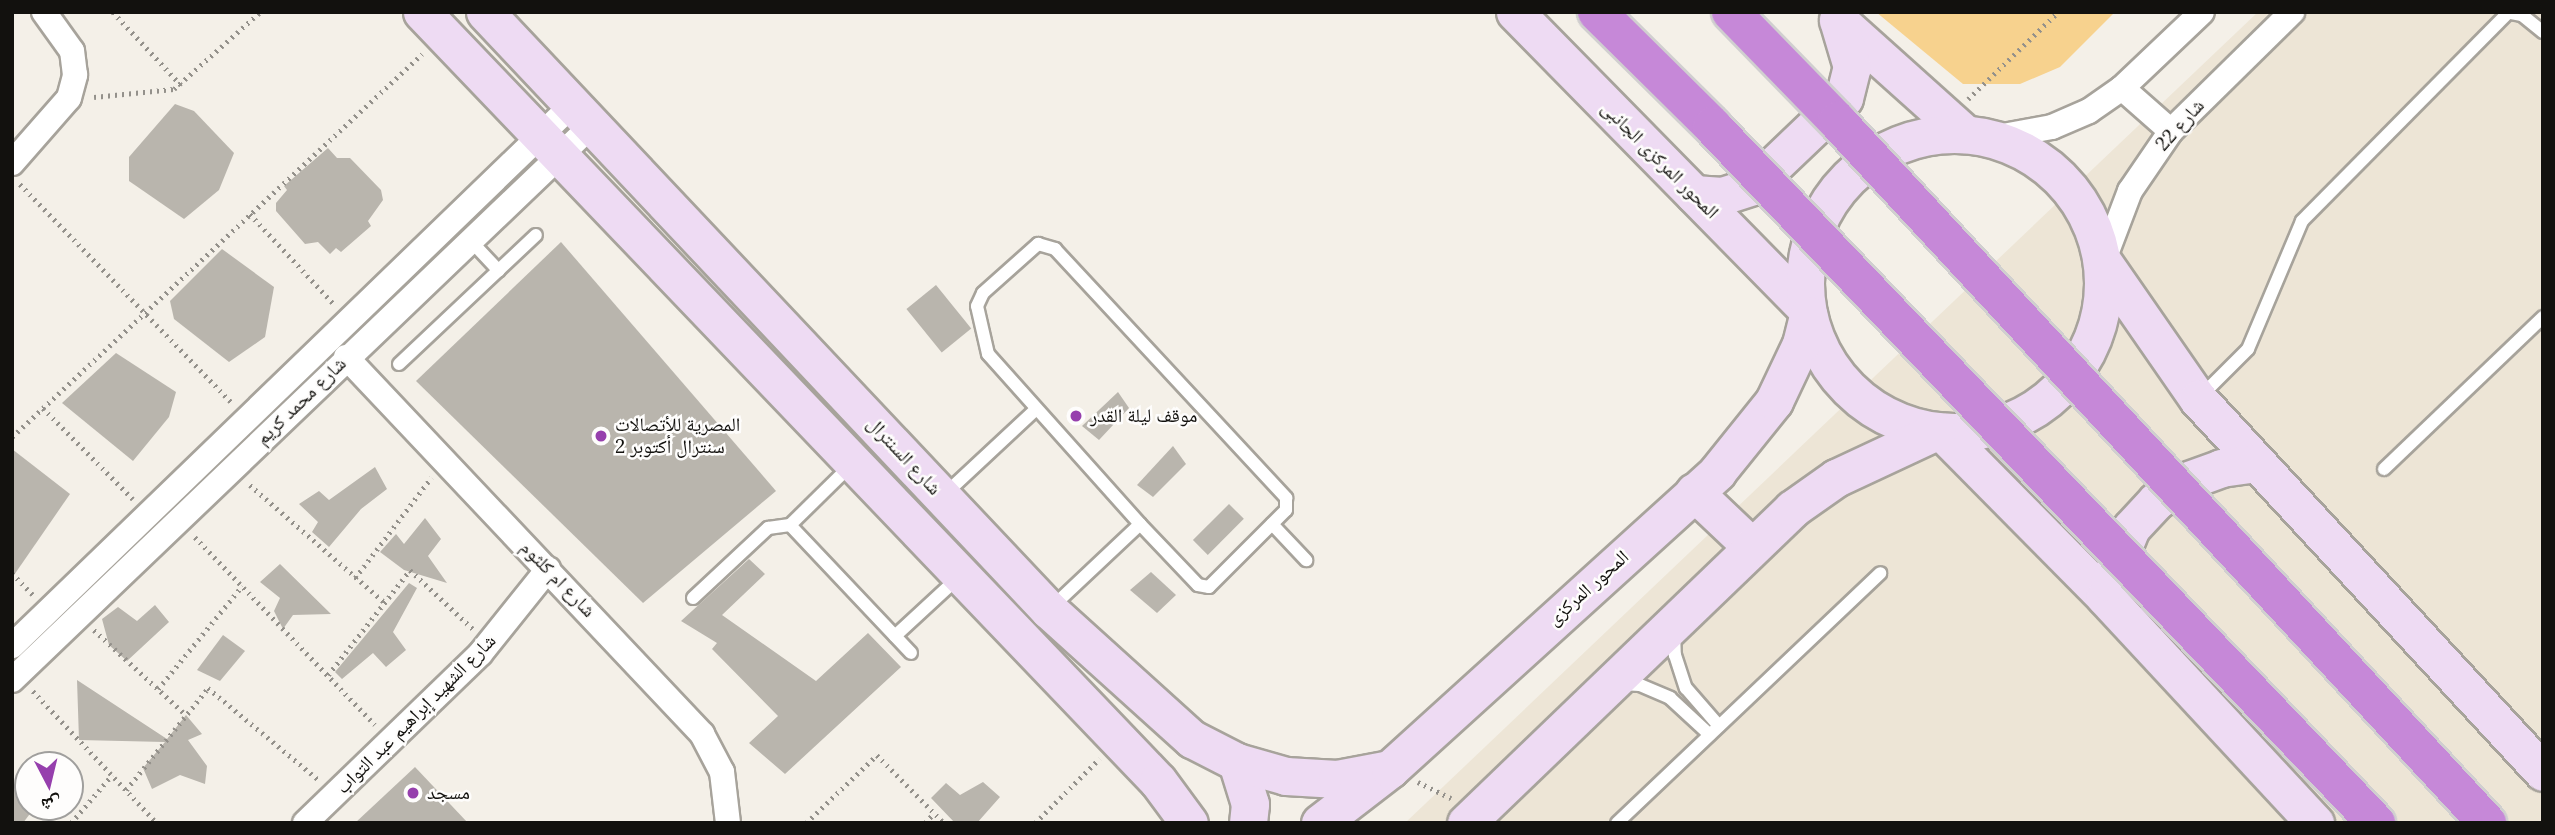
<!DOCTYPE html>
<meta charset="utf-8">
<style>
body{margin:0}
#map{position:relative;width:2555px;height:835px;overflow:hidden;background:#f4f0e8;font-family:Lora,"Noto Naskh Arabic",serif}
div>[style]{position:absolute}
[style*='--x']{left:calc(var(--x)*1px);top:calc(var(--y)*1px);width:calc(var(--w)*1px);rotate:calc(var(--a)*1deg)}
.built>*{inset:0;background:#ede5d6}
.green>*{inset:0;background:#f7d28e}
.building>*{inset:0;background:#b9b5ad;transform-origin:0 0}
.path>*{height:4.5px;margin-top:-2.25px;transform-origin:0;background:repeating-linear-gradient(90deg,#94918b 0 2px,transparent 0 7px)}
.roads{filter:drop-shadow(2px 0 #a7a39b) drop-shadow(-2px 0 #a7a39b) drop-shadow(0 2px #a7a39b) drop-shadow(0 -2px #a7a39b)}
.lane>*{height:12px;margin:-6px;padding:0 6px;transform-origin:6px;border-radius:6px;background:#fff}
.street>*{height:24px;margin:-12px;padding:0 12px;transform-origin:12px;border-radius:12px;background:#fff}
.secondary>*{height:37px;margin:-18.5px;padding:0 18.5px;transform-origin:18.5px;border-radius:18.5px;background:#eedbf3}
.secondary>.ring{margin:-18.5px;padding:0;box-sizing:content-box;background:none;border:37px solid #eedbf3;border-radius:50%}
.bridges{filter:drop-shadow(2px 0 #d0cfcf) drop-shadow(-2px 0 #d0cfcf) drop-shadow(0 2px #d0cfcf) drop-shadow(0 -2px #d0cfcf)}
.highway-bridge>*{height:38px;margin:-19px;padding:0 19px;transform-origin:19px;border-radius:19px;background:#c688d8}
.dots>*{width:19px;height:19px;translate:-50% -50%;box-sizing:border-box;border:4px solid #fefdfc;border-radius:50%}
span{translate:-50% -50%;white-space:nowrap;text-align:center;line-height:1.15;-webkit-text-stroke:5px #fefdfc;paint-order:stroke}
.street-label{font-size:19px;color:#12110e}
.poi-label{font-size:19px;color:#12110e}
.left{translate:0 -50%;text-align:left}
.frame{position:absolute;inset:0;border:14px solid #12110e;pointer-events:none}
.north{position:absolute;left:14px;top:751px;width:70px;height:70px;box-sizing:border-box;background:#fefdfc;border:2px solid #a09f9d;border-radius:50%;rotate:173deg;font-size:19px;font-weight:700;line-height:28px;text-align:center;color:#12110e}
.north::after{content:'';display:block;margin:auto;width:24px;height:32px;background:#963fad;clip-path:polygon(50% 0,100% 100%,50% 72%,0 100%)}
</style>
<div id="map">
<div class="built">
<i style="clip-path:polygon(2258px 12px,2543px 12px,2543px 823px,1405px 823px)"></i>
</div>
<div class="green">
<i style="clip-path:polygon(1876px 12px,2115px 12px,2060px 67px,2020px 84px,1963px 84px)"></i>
</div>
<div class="building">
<i style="clip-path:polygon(175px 104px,194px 111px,234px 153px,219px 190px,184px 219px,129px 181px,129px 157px)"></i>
<i style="clip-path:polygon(328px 148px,337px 158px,350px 158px,381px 190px,383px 200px,368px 221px,371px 226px,341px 252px,336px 248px,330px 254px,318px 242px,305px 244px,276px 211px,276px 203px,287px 190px,284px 186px)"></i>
<i style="clip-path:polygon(561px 242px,776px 491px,643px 603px,416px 381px)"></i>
<i style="clip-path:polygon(222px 249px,274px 287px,265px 337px,229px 362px,174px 319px,170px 301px)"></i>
<i style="left:936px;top:285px;width:56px;height:38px;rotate:51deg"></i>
<i style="clip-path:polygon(116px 353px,176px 392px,169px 417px,133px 461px,62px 403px)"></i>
<i style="clip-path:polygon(1118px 392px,1129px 408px,1099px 440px,1082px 426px)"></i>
<i style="clip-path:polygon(1173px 446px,1186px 464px,1153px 497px,1137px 485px)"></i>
<i style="clip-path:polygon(12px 449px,70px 494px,12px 578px)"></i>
<i style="clip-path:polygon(375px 467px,387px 489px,361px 509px,329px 547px,312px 532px,318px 522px,299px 504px,319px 491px,329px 500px)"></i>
<i style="left:1229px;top:504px;width:21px;height:51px;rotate:45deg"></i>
<i style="clip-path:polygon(425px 518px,441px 539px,428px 556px,447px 583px,404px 570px,380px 552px,396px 534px,404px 544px)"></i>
<i style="clip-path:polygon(749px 559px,765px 574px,722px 615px,816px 681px,868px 633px,901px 667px,785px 774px,749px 743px,778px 716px,712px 649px,717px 643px,681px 621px)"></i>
<i style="clip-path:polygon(280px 564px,331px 614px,293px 615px,283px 629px,274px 611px,280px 598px,260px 582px)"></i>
<i style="clip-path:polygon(1151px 572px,1176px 595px,1157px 613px,1130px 590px)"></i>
<i style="clip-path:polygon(409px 583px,417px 588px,393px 632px,406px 650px,386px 667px,373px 653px,342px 679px,335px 672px)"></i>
<i style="clip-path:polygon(155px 605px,169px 622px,127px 661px,109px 645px,102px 619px,118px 607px,137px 621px)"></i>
<i style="clip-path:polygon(223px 635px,245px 651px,220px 681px,197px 670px)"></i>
<i style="clip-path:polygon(77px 680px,167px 739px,186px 715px,202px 734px,188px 740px,207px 766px,205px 784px,180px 775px,152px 789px,143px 768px,165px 742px,79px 740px)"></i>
<i style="clip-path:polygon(415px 767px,468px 823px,355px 823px)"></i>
<i style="clip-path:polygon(983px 782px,1000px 797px,977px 823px,955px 823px,931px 798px,946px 783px,960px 795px)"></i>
<i style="clip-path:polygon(12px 788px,28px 799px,28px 807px,35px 807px,23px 823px,12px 823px)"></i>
</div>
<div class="path">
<i style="--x:113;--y:12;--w:100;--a:47"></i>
<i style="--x:94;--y:97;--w:80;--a:-5.7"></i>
<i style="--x:174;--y:89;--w:115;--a:-41.8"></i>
<i style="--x:1968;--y:99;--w:125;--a:-44"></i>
<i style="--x:20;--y:184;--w:306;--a:45.9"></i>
<i style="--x:250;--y:214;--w:125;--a:47"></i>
<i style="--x:43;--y:408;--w:128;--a:45.3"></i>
<i style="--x:12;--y:437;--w:561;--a:-43.05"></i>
<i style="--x:250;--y:485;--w:178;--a:41.1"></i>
<i style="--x:195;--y:537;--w:260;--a:46.2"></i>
<i style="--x:12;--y:573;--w:30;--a:46"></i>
<i style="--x:355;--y:578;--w:126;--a:-52.8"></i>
<i style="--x:94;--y:630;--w:125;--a:42.7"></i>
<i style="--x:328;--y:675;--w:133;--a:-52"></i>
<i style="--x:410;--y:570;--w:86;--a:43.1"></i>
<i style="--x:158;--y:689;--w:133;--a:-50.8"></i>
<i style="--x:33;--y:691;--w:181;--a:46.8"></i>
<i style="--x:1418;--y:782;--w:37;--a:26"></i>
<i style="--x:126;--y:790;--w:131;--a:-51.2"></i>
<i style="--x:208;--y:688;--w:144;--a:39.7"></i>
<i style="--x:71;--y:823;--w:63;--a:-49.5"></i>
<i style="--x:806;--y:823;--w:98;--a:-43.8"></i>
<i style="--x:877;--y:755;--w:95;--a:45.4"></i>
<i style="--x:925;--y:823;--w:13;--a:-48"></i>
<i style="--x:1035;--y:823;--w:91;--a:-45"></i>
</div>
<div class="roads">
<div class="lane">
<i style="--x:2506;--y:12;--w:16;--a:11"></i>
<i style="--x:2522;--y:15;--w:27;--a:39"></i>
<i style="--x:470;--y:240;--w:42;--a:46.9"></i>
<i style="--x:1038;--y:244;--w:18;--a:16"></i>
<i style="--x:1055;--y:249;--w:340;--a:47.1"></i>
<i style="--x:1286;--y:498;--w:12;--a:90"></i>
<i style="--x:1286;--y:510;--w:109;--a:135"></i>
<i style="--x:1209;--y:587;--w:11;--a:-170"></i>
<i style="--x:1198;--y:585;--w:84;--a:-133.6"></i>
<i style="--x:1140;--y:524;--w:228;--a:-131.8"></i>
<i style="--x:988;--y:354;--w:49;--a:-102.9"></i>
<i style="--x:977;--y:306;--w:14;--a:-65"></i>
<i style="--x:983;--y:293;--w:74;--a:-41.7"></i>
<i style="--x:399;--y:364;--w:188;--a:-43.3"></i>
<i style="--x:2200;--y:397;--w:68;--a:-45"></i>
<i style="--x:2248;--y:349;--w:139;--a:-67.1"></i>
<i style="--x:2302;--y:221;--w:293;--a:-45.3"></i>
<i style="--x:2384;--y:469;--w:220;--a:-43.7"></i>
<i style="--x:945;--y:494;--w:122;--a:-43"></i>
<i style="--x:1272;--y:524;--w:50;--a:46.6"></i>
<i style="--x:790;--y:525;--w:84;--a:-44.5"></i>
<i style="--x:693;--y:598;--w:103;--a:-43"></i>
<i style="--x:768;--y:528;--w:22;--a:-8"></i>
<i style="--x:790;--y:525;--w:176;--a:46.6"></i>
<i style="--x:1052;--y:607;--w:121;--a:-43.3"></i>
<i style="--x:1674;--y:632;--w:23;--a:88"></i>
<i style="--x:1675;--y:655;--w:35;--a:72"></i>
<i style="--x:1686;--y:688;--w:50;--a:49"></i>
<i style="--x:895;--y:636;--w:87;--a:-42.7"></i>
<i style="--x:1621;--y:684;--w:19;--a:3"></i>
<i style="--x:1640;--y:685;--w:33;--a:23"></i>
<i style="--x:1670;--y:698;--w:54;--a:42.8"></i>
<i style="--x:1617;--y:823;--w:363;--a:-43.5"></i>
</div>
<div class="street">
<i style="--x:2122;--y:88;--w:65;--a:41.3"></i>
<i style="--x:1992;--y:138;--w:61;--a:-10.4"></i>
<i style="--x:2052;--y:127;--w:40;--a:-23.4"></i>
<i style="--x:2089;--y:111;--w:40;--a:-34.9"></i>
<i style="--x:2122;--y:88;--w:110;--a:-43.5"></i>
<i style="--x:12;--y:163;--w:86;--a:-48.8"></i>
<i style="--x:69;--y:98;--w:24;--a:-75"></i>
<i style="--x:75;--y:75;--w:24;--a:-97"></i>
<i style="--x:72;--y:51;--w:48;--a:-125.7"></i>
<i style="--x:2103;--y:262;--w:76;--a:-69.2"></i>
<i style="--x:2130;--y:191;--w:73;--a:-55.7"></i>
<i style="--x:2171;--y:131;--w:170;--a:-44.5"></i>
<i style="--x:346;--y:357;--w:519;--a:46.64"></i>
<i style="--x:702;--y:734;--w:43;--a:62.2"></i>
<i style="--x:722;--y:772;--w:51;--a:83.3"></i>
<i style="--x:12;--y:646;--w:780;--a:-44.01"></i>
<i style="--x:12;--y:680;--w:803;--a:-43.74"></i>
<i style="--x:305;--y:823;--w:243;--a:-44"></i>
<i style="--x:480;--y:654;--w:109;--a:-51.3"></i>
</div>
<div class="secondary">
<i style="--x:422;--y:12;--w:1064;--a:46.26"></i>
<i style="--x:1158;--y:781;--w:52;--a:53.6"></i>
<i style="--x:485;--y:12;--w:822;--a:46.68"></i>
<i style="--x:1049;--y:610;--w:193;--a:42.1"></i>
<i style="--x:1192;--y:739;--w:51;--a:27.1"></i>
<i style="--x:1237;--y:762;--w:51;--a:15.9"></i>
<i style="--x:1286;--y:776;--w:51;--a:3.4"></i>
<i style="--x:1337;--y:779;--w:54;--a:-10.7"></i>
<i style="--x:1515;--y:12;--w:415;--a:45.5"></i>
<i style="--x:1838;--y:20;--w:171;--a:41.9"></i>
<i class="ring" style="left:1805px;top:134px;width:261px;height:261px"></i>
<i style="--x:1694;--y:194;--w:28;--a:4"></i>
<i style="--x:1722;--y:196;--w:32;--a:-18"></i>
<i style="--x:1752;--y:186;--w:127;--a:-43.7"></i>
<i style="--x:1844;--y:98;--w:32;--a:-76"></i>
<i style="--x:1852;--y:67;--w:49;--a:-106.6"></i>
<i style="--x:2103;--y:262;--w:167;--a:55.3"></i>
<i style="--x:2198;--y:399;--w:508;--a:47.23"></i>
<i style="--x:1942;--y:432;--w:232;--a:45.3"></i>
<i style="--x:2105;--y:597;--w:309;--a:47.1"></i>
<i style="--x:1694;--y:492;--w:79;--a:43.5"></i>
<i style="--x:2109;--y:582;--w:58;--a:-67.8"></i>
<i style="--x:2131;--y:528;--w:37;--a:-47"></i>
<i style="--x:2156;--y:501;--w:36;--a:-34"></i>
<i style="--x:2186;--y:481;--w:37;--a:-20"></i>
<i style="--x:2221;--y:468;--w:36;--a:-8"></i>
<i style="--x:1237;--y:762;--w:44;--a:72.8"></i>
<i style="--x:1250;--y:804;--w:19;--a:96"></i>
<i style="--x:1320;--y:823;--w:88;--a:-37.6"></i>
<i style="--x:1390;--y:769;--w:442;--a:-42.2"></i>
<i style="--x:1717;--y:472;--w:91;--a:-51.2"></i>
<i style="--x:1774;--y:401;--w:63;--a:-64.7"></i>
<i style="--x:1801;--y:344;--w:30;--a:-76"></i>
<i style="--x:1466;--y:823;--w:453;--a:-43.9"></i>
<i style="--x:1792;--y:509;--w:54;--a:-35.2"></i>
<i style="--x:1836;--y:478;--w:111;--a:-25"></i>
</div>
</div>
<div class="bridges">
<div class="highway-bridge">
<i style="--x:1597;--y:12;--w:162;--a:44.7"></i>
<i style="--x:1712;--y:126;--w:963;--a:46.39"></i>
<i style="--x:1731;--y:12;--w:152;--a:45.8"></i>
<i style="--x:1837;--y:121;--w:957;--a:47.2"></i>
</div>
</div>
<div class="dots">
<i style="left:1076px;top:416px;background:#963fad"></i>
<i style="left:601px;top:436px;background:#963fad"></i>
<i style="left:413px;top:793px;background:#963fad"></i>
</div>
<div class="street-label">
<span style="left:2180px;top:125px;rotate:-48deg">شارع 22</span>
<span style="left:1660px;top:160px;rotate:45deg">المحور المركزى الجانبى</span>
<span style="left:301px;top:401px;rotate:-44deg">شارع محمد كريم</span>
<span style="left:904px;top:456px;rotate:47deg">شارع السنترال</span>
<span style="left:558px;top:579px;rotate:46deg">شارع ام كلثوم</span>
<span style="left:1588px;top:588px;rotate:-42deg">المحور المركزى</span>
<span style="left:416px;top:714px;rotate:-45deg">شارع الشهيد إبراهيم عبد التواب</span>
</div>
<div class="poi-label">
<span class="left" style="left:1090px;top:416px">موقف ليلة القدر</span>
<span class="left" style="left:615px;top:436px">المصرية للأتصالات<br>سنترال أكتوبر 2</span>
<span class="left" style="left:427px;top:793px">مسجد</span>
</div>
<div class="frame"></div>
<div class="north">ش</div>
</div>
